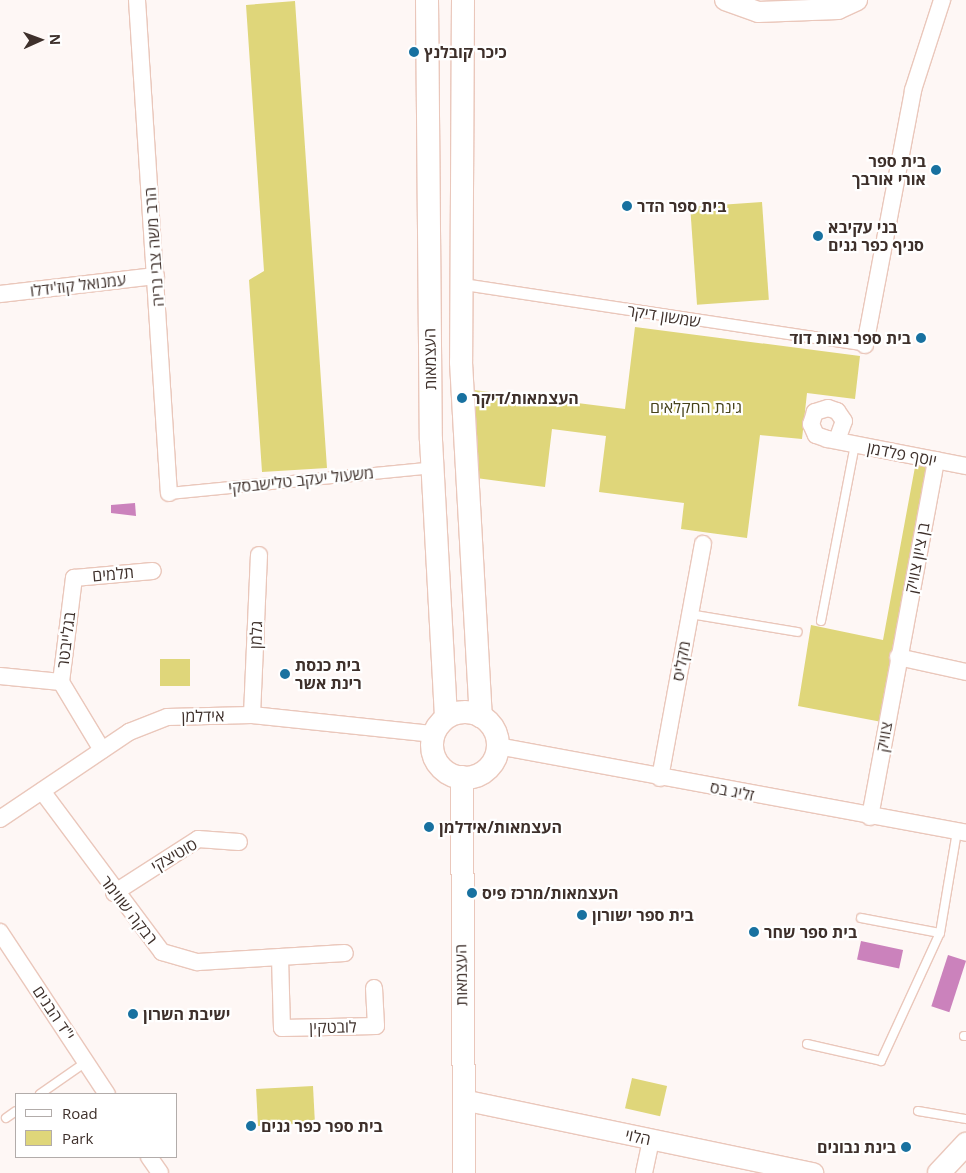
<!DOCTYPE html>
<meta charset="utf-8">
<style>
body{margin:0}
#map{position:relative;width:966px;height:1173px;overflow:hidden;background:#fef7f5;font-family:"Open Sans",Heebo,sans-serif}
div>[style]{position:absolute}
[style*='--x']{left:calc(var(--x)*1px);top:calc(var(--y)*1px);width:calc(var(--w)*1px);rotate:calc(var(--a)*1deg)}
.green>*{inset:0;background:#dfd67a;transform-origin:0 0}
.water>*{inset:0;background:#cb82bc;transform-origin:0 0}
.roads{filter:drop-shadow(1px 0 #eac7bb) drop-shadow(-1px 0 #eac7bb) drop-shadow(0 1px #eac7bb) drop-shadow(0 -1px #eac7bb)}
.service>*{height:8px;margin:-4px;padding:0 4px;transform-origin:4px;border-radius:4px;background:#fff}
.pedestrian>*{height:11px;margin:-5.5px;padding:0 5.5px;transform-origin:5.5px;border-radius:5.5px;background:#fff}
.minor>*{height:16px;margin:-8px;padding:0 8px;transform-origin:8px;border-radius:8px;background:#fff}
.tertiary>*{height:20px;margin:-10px;padding:0 10px;transform-origin:10px;border-radius:10px;background:#fff}
.secondary>*{height:22px;margin:-11px;padding:0 11px;transform-origin:11px;border-radius:11px;background:#fff}
.secondary>.ring{margin:-11px;padding:0;box-sizing:content-box;background:none;border:22px solid #fff;border-radius:50%}
.dots>*{width:14px;height:14px;translate:-50% -50%;box-sizing:border-box;border:2px solid #fff;border-radius:50%}
span{translate:-50% -50%;white-space:nowrap;text-align:center;line-height:1.15;-webkit-text-stroke:4.5px #fff;paint-order:stroke}
.poi-label{font-size:16px;color:#3e302b;font-weight:700}
.left{translate:0 -50%;text-align:left}
.right{translate:-100% -50%;text-align:right}
.street-label{font-size:16px;color:#3e302b}
.park-label{font-size:16px;color:#47431b}
.legend{position:absolute;left:15px;top:1093px;width:162px;height:65px;box-sizing:border-box;background:#fff;border:1px solid #b2acaa;margin:0;padding:6px 9px;list-style:none;font-size:15px;color:#3e302b}
.legend li{display:flex;align-items:center;gap:10px;height:25px}
.legend b{width:25px;border:1px solid #b2acaa}
.north{position:absolute;left:15px;top:15px;width:50px;height:50px;-webkit-text-stroke:4px #fff;paint-order:stroke;rotate:88deg;font-size:14px;font-weight:700;line-height:20px;text-align:center;color:#3e302b}
.north::after{content:'';display:block;margin:auto;width:18px;height:22px;background:#3e302b;clip-path:polygon(50% 0,100% 100%,50% 72%,0 100%)}
</style>
<div id="map">
<div class="green">
<i style="clip-path:polygon(295px 1px,327px 468px,262px 472px,249px 280px,264px 271px,246px 5px)"></i>
<i style="left:762px;top:202px;width:98px;height:72px;rotate:86deg"></i>
<i style="clip-path:polygon(635px 327px,860px 356px,855px 399px,807px 393px,802px 439px,760px 435px,747px 538px,681px 529px,684px 503px,599px 492px,606px 436px,552px 429px,545px 487px,476px 478px,474px 390px,625px 409px)"></i>
<i style="clip-path:polygon(917px 456px,936px 460px,887px 723px,798px 706px,811px 625px,883px 640px)"></i>
<i style="left:160px;top:659px;width:30px;height:27px"></i>
<i style="left:632px;top:1078px;width:36px;height:31px;rotate:13deg"></i>
<i style="left:313px;top:1086px;width:37px;height:57px;rotate:87deg"></i>
</div>
<div class="water">
<i style="clip-path:polygon(135px 503px,136px 516px,111px 513px,111px 505px)"></i>
<i style="left:861px;top:941px;width:43px;height:19px;rotate:12deg"></i>
<i style="left:948px;top:955px;width:19px;height:54px;rotate:18deg"></i>
</div>
<div class="roads">
<div class="service">
<i style="--x:690;--y:614;--w:109;--a:9.5"></i>
<i style="--x:821;--y:621;--w:179;--a:-79.1"></i>
<i style="--x:861;--y:918;--w:80;--a:10.8"></i>
<i style="--x:964;--y:1036;--w:2;--a:0"></i>
<i style="--x:807;--y:1044;--w:76;--a:12.9"></i>
<i style="--x:881;--y:1061;--w:141;--a:-65.3"></i>
<i style="--x:940;--y:933;--w:103;--a:-80.5"></i>
<i style="--x:40;--y:1094;--w:56;--a:-34.8"></i>
<i style="--x:918;--y:1111;--w:49;--a:9.5"></i>
<i style="--x:6;--y:1118;--w:12;--a:-35"></i>
</div>
<div class="pedestrian">
<i style="--x:463;--y:284;--w:407;--a:8.6"></i>
<i style="--x:169;--y:493;--w:265;--a:-5.6"></i>
</div>
<div class="minor">
<i style="--x:137;--y:0;--w:494;--a:86.3"></i>
<i style="--x:0;--y:294;--w:157;--a:-6.6"></i>
<i style="--x:865;--y:345;--w:259;--a:-79.3"></i>
<i style="--x:913;--y:90;--w:95;--a:-72.1"></i>
<i style="--x:837;--y:440;--w:20;--a:-70"></i>
<i style="--x:844;--y:421;--w:12;--a:-125"></i>
<i style="--x:837;--y:411;--w:9;--a:-162"></i>
<i style="--x:828;--y:408;--w:14;--a:163"></i>
<i style="--x:815;--y:412;--w:13;--a:108"></i>
<i style="--x:811;--y:424;--w:12;--a:66"></i>
<i style="--x:816;--y:435;--w:12;--a:20"></i>
<i style="--x:827;--y:439;--w:142;--a:11"></i>
<i style="--x:898;--y:657;--w:70;--a:12.4"></i>
<i style="--x:0;--y:676;--w:61;--a:5.6"></i>
<i style="--x:252;--y:715;--w:160;--a:-87.5"></i>
<i style="--x:498;--y:746;--w:476;--a:10.5"></i>
<i style="--x:102;--y:750;--w:79;--a:-121.1"></i>
<i style="--x:61;--y:682;--w:105;--a:-82.9"></i>
<i style="--x:74;--y:578;--w:79;--a:-5.1"></i>
<i style="--x:660;--y:778;--w:238;--a:-79.6"></i>
<i style="--x:42;--y:791;--w:201;--a:53.3"></i>
<i style="--x:162;--y:952;--w:37;--a:16"></i>
<i style="--x:198;--y:962;--w:147;--a:-3.5"></i>
<i style="--x:870;--y:817;--w:363;--a:-79.5"></i>
<i style="--x:0;--y:819;--w:156;--a:-34"></i>
<i style="--x:129;--y:732;--w:41;--a:-21.5"></i>
<i style="--x:167;--y:717;--w:85;--a:-1.3"></i>
<i style="--x:252;--y:715;--w:183;--a:6"></i>
<i style="--x:114;--y:893;--w:100;--a:-32.7"></i>
<i style="--x:198;--y:839;--w:41;--a:4.2"></i>
<i style="--x:0;--y:932;--w:194;--a:56.6"></i>
<i style="--x:280;--y:957;--w:71;--a:88.4"></i>
<i style="--x:282;--y:1028;--w:94;--a:-1.2"></i>
<i style="--x:376;--y:1026;--w:38;--a:-93"></i>
<i style="--x:149;--y:1157;--w:19;--a:55"></i>
<i style="--x:644;--y:1173;--w:34;--a:-78"></i>
</div>
<div class="tertiary">
<i style="--x:725;--y:0;--w:35;--a:20"></i>
<i style="--x:758;--y:12;--w:80;--a:-2.1"></i>
<i style="--x:838;--y:9;--w:21;--a:-25"></i>
<i style="--x:463;--y:1100;--w:358;--a:11.8"></i>
</div>
<div class="secondary">
<i style="--x:427;--y:0;--w:440;--a:89.5"></i>
<i style="--x:431;--y:440;--w:277;--a:86.9"></i>
<i style="--x:463;--y:0;--w:362;--a:90.3"></i>
<i style="--x:461;--y:362;--w:355;--a:86.8"></i>
<i class="ring" style="left:432px;top:712px;width:44px;height:44px"></i>
<i style="--x:462;--y:777;--w:396;--a:89.7"></i>
<i style="--x:939;--y:1173;--w:40;--a:-47"></i>
</div>
</div>
<div class="dots">
<i style="left:414px;top:52px;background:#1871a0"></i>
<i style="left:936px;top:170px;background:#1871a0"></i>
<i style="left:627px;top:206px;background:#1871a0"></i>
<i style="left:818px;top:236px;background:#1871a0"></i>
<i style="left:921px;top:338px;background:#1871a0"></i>
<i style="left:462px;top:398px;background:#1871a0"></i>
<i style="left:285px;top:674px;background:#1871a0"></i>
<i style="left:429px;top:827px;background:#1871a0"></i>
<i style="left:472px;top:893px;background:#1871a0"></i>
<i style="left:582px;top:915px;background:#1871a0"></i>
<i style="left:754px;top:932px;background:#1871a0"></i>
<i style="left:133px;top:1014px;background:#1871a0"></i>
<i style="left:251px;top:1126px;background:#1871a0"></i>
<i style="left:906px;top:1147px;background:#1871a0"></i>
</div>
<div class="poi-label">
<span class="left" style="left:424px;top:52px">כיכר קובלנץ</span>
<span class="right" style="left:926px;top:170px">בית ספר<br>אורי אורבך</span>
<span class="left" style="left:637px;top:206px">בית ספר הדר</span>
<span class="left" style="left:828px;top:236px">בני עקיבא<br>סניף כפר גנים</span>
<span class="right" style="left:911px;top:338px">בית ספר נאות דוד</span>
<span class="left" style="left:472px;top:398px">העצמאות/דיקר</span>
<span class="left" style="left:295px;top:674px">בית כנסת<br>רינת אשר</span>
<span class="left" style="left:439px;top:827px">העצמאות/אידלמן</span>
<span class="left" style="left:482px;top:893px">העצמאות/מרכז פיס</span>
<span class="left" style="left:592px;top:915px">בית ספר ישורון</span>
<span class="left" style="left:764px;top:932px">בית ספר שחר</span>
<span class="left" style="left:143px;top:1014px">ישיבת השרון</span>
<span class="left" style="left:261px;top:1126px">בית ספר כפר גנים</span>
<span class="right" style="left:896px;top:1147px">בינת נבונים</span>
</div>
<div class="street-label">
<span style="left:154px;top:247px;rotate:-94deg">הרב משה צבי נריה</span>
<span style="left:78px;top:285px;rotate:-7deg">עמנואל קוז'ידלו</span>
<span style="left:664px;top:316px;rotate:9deg">שמשון דיקר</span>
<span style="left:430px;top:359px;rotate:-91deg">העצמאות</span>
<span style="left:902px;top:454px;rotate:11deg">יוסף פלדמן</span>
<span style="left:301px;top:480px;rotate:-6deg">משעול יעקב טלישבסקי</span>
<span style="left:917px;top:558px;rotate:-79deg">בן ציון צוויק</span>
<span style="left:113px;top:574px;rotate:-5deg">תלמים</span>
<span style="left:256px;top:635px;rotate:-88deg">גלמן</span>
<span style="left:66px;top:640px;rotate:-83deg">בגלייבטר</span>
<span style="left:681px;top:661px;rotate:-80deg">מקליס</span>
<span style="left:203px;top:716px;rotate:-1deg">אידלמן</span>
<span style="left:884px;top:737px;rotate:-80deg">צוויק</span>
<span style="left:732px;top:791px;rotate:11deg">זליג בס</span>
<span style="left:174px;top:855px;rotate:-30deg">סוטיצקי</span>
<span style="left:129px;top:910px;rotate:52deg">רבקה שווימר</span>
<span style="left:461px;top:975px;rotate:-91deg">העצמאות</span>
<span style="left:54px;top:1013px;rotate:56deg">י"ד הבנים</span>
<span style="left:333px;top:1027px;rotate:-1deg">לובטקין</span>
<span style="left:638px;top:1137px;rotate:12deg">הלוי</span>
</div>
<div class="park-label">
<span style="left:696px;top:407px">גינת החקלאים</span>
</div>
<ul class="legend">
<li><b style="height:6px;background:#fff"></b>Road</li>
<li><b style="height:14px;background:#dfd67a"></b>Park</li>
</ul>
<div class="north">N</div>
</div>
